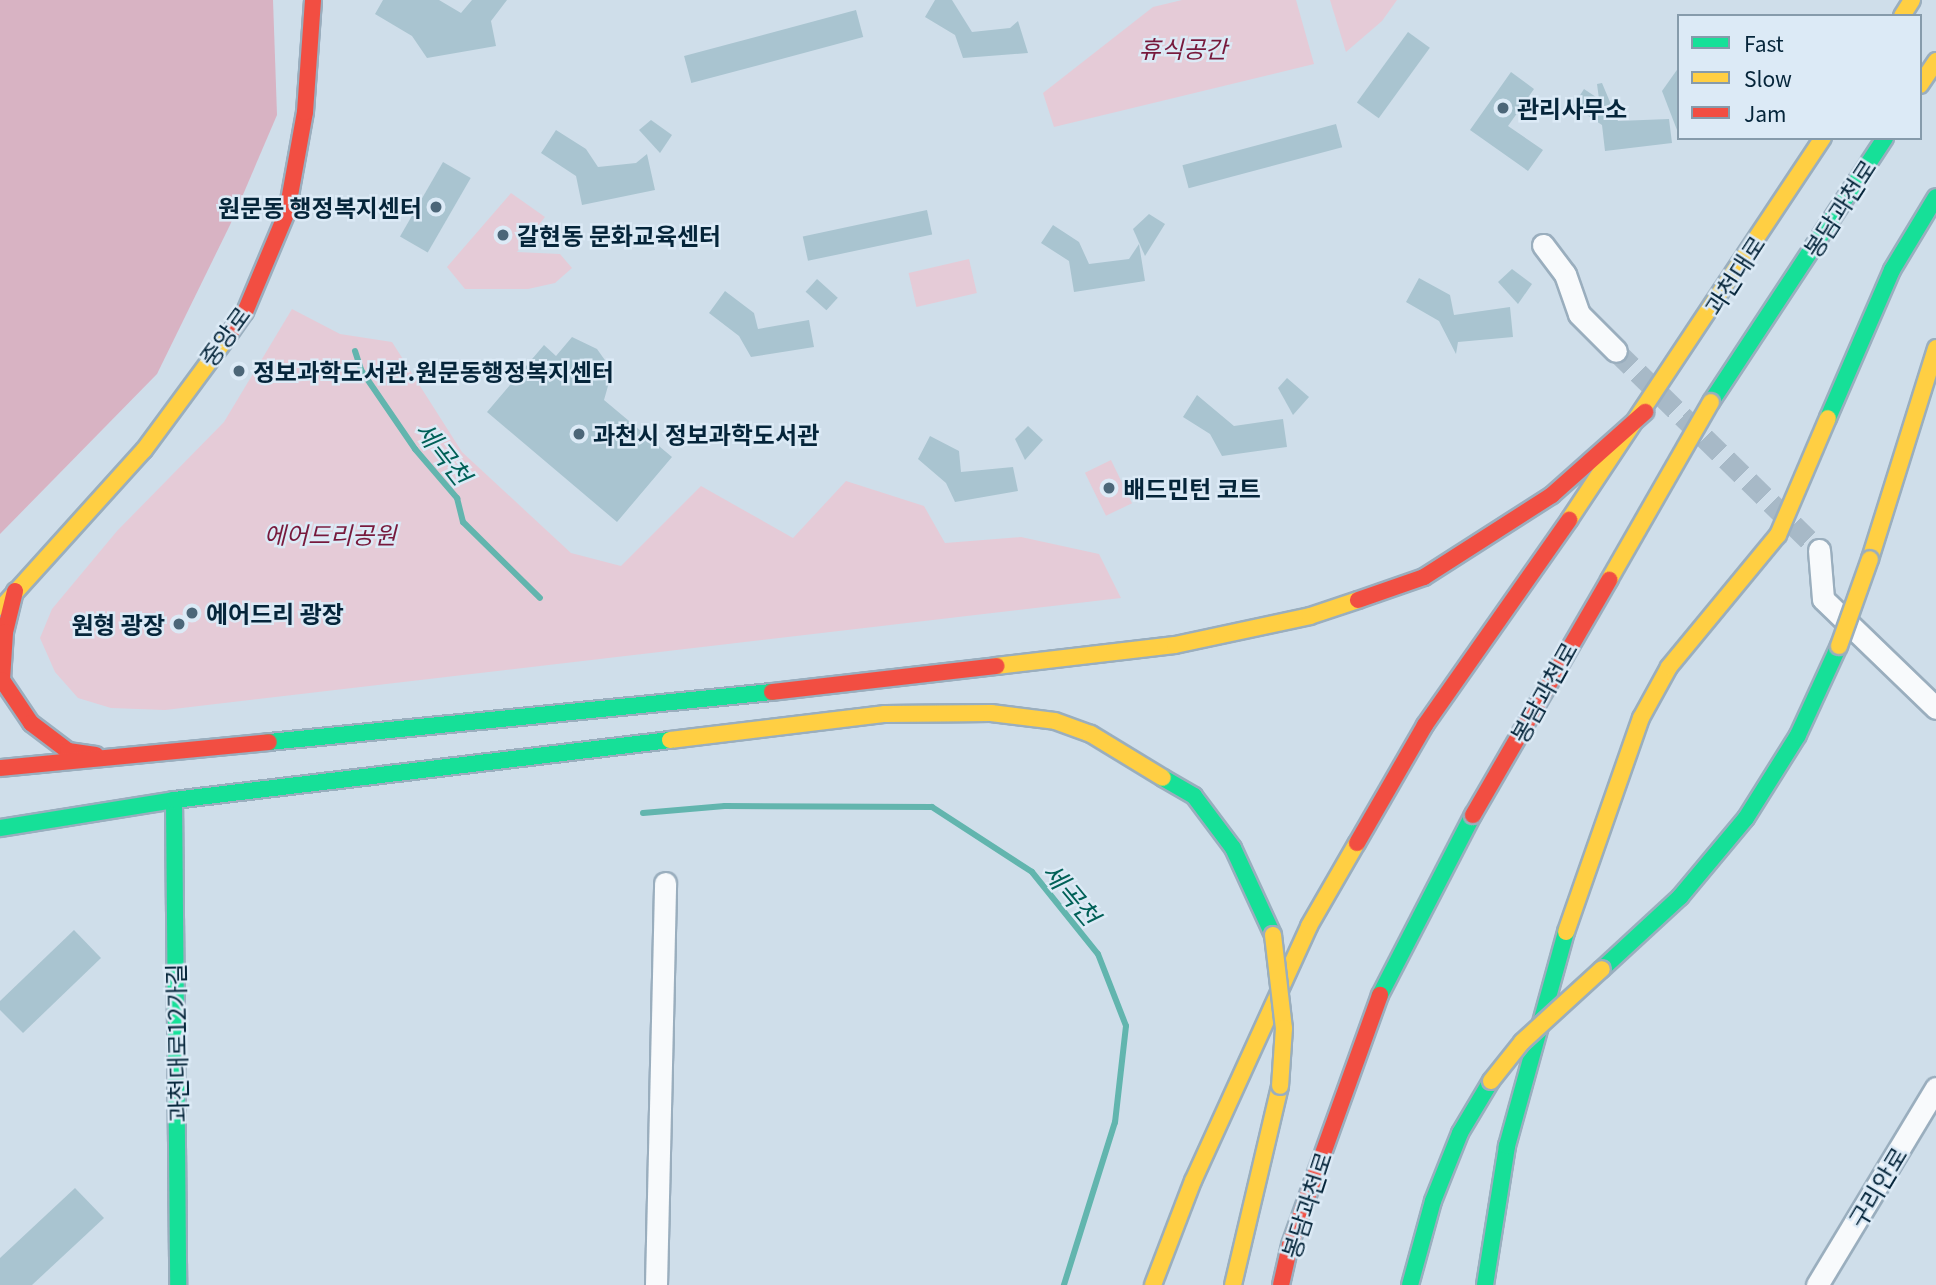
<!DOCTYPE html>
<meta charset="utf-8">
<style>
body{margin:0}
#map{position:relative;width:1936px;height:1285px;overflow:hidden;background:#cfdeea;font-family:Georgia,"Noto Sans KR",serif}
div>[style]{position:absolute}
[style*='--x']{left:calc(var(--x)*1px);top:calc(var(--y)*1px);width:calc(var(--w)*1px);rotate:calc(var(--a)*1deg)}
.green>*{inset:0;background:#e5cbd7;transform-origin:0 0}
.forest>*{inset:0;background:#d8b3c3}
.stream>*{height:6px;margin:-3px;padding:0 3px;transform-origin:3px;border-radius:3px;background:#62b5ae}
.building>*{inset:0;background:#a9c4d0;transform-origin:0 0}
.street-tunnel>*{height:21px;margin-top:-10.5px;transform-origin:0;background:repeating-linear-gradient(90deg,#a7b9c7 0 21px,transparent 0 31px)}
.roads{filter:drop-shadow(2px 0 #9aaebe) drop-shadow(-2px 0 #9aaebe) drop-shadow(0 2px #9aaebe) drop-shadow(0 -2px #9aaebe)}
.street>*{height:21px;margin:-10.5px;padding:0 10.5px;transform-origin:10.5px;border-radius:10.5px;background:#f8fafc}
.fast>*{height:16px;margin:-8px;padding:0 8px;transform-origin:8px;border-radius:8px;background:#16e098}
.slow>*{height:16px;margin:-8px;padding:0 8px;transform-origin:8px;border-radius:8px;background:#ffcf43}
.jam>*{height:16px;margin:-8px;padding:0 8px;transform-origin:8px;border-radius:8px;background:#f24e42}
.bridges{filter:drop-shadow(2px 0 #9aaebe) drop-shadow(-2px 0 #9aaebe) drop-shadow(0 2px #9aaebe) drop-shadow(0 -2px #9aaebe)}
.slow-bridge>*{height:16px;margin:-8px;padding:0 8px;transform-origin:8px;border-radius:8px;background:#ffcf43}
.jam-bridge>*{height:16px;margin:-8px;padding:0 8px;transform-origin:8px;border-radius:8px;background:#f24e42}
.dots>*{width:19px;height:19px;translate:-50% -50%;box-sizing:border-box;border:4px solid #dceaf6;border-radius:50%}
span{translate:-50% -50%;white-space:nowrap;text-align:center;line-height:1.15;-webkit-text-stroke:5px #dceaf6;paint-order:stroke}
.park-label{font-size:24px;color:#77193c;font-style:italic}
.poi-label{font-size:24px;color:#05253a;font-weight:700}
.left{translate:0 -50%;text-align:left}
.right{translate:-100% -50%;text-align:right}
.street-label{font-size:24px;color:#05253a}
.water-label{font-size:26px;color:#006057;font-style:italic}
.legend{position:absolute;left:1677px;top:14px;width:245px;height:126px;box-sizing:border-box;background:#dceaf6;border:2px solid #869bab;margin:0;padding:9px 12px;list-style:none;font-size:21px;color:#05253a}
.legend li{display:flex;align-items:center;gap:14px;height:35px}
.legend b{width:35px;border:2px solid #869bab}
</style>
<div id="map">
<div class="green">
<i style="clip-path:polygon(1182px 0,1296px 0,1314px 64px,1054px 127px,1043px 93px,1153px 7px)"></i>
<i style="clip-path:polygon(1330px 0,1397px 0,1382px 21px,1346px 52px)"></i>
<i style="clip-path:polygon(511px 193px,545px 217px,517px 252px,560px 254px,572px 268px,555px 283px,528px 289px,465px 289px,447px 267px)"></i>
<i style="left:969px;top:259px;width:35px;height:62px;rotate:77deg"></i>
<i style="clip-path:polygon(292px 309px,340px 334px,392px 342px,462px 452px,571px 553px,621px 566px,701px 486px,793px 538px,846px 481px,924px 506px,945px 543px,1021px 537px,1099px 554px,1121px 598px,165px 710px,111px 708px,78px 698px,55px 672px,40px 638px,52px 609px,117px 531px,224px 422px)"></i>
<i style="left:1111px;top:460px;width:48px;height:29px;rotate:64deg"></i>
</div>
<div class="forest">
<i style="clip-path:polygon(0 0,273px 0,277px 115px,230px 225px,157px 374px,0 534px)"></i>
</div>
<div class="stream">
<i style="--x:355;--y:351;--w:20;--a:72"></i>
<i style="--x:361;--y:370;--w:96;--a:55.6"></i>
<i style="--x:415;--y:449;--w:65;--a:49.4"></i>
<i style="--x:457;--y:498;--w:25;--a:76"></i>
<i style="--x:463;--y:522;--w:108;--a:44.6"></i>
<i style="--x:643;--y:813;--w:82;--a:-4.9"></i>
<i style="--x:725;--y:806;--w:207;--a:0.3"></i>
<i style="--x:932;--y:807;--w:119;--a:33"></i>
<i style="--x:1032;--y:872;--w:105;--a:51.2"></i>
<i style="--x:1098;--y:954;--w:77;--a:68.7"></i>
<i style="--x:1126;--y:1026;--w:97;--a:96.5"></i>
<i style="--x:1115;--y:1122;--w:171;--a:107.4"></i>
</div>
<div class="building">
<i style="clip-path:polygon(383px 0,439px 0,461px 13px,472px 0,507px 0,491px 21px,496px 46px,427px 58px,412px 36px,375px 14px)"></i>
<i style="clip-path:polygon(935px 0,952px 0,972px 32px,1010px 28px,1018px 21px,1028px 53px,963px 58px,955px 35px,925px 17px)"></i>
<i style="left:856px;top:10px;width:28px;height:178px;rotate:75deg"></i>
<i style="left:1408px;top:32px;width:27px;height:87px;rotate:36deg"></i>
<i style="clip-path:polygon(1679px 67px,1679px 130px,1677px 130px,1662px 91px)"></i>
<i style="clip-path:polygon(1511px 72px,1534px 89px,1508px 126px,1543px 150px,1528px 171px,1470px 130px)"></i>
<i style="clip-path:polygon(1602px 83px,1618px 121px,1669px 119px,1672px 143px,1605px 151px,1602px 125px,1573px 106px,1584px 89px,1599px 99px,1597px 84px)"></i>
<i style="clip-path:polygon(651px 120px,672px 135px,660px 153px,639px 130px)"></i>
<i style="left:1336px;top:124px;width:24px;height:159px;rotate:75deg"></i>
<i style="clip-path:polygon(556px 130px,586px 149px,598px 167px,636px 163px,647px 154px,655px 190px,582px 205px,576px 176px,541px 153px)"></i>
<i style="left:443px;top:162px;width:32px;height:86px;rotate:30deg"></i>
<i style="left:927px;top:210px;width:25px;height:127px;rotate:78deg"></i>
<i style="clip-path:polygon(1149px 214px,1165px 224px,1145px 256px,1133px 229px)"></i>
<i style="clip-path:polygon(1053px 225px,1079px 242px,1089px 264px,1129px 259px,1139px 244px,1145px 281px,1074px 292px,1069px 261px,1041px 243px)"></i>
<i style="clip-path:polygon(1512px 269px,1532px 284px,1518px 304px,1498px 282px)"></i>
<i style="clip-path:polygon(1419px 278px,1450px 295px,1454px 315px,1510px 307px,1513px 337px,1458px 342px,1456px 354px,1439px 321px,1406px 302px)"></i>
<i style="left:817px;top:279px;width:28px;height:17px;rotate:42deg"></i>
<i style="clip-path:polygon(725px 291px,754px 313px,758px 329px,809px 320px,814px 347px,751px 357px,739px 336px,709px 313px)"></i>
<i style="clip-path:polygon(572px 337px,597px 349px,607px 363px,610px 379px,604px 400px,672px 457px,617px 522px,487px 412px,544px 345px,556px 356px)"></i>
<i style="clip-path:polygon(1287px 378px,1309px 397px,1293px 415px,1278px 388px)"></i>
<i style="clip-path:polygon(1197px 395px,1234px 426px,1283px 419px,1287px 447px,1222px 456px,1210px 434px,1183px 417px)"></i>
<i style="clip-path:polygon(1028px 426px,1043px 440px,1025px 460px,1015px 439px)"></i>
<i style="clip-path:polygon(930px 436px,959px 451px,961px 472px,1013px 467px,1018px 491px,955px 502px,946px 483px,918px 459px)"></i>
<i style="clip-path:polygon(74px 930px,101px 958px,23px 1033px,0 1010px,0 1001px)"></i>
<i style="clip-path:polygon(75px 1188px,104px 1218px,32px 1285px,0 1285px,0 1258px)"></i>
</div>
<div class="street-tunnel">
<i style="--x:1616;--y:351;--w:284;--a:44.4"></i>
</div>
<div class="roads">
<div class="street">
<i style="--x:1543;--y:245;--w:36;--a:53"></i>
<i style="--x:1565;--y:274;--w:42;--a:70.7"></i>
<i style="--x:1579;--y:314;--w:52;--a:45"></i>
<i style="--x:1819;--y:550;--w:49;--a:85.3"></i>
<i style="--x:1823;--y:599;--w:157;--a:44"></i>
<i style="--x:656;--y:1285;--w:402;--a:-88.7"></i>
<i style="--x:1817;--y:1285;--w:230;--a:-58.9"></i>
</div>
<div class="fast">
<i style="--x:1711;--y:402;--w:316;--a:-56.6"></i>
<i style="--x:1828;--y:418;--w:161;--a:-66.6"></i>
<i style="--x:1892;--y:270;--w:85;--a:-58.9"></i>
<i style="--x:269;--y:742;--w:505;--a:-5.68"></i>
<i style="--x:1163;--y:778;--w:36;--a:30"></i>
<i style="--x:1194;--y:796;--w:65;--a:53.1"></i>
<i style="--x:1233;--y:848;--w:96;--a:65.3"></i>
<i style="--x:174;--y:800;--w:485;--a:89.5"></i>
<i style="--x:0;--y:828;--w:176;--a:-9.1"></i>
<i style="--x:174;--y:800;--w:500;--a:-6.9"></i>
<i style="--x:1602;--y:969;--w:106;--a:-42.7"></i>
<i style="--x:1680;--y:897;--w:103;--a:-50.1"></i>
<i style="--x:1746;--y:818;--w:98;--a:-57.9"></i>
<i style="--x:1798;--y:735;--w:98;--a:-65.3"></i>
<i style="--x:1380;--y:995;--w:203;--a:-62.7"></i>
<i style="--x:1410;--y:1285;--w:87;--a:-74.7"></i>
<i style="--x:1433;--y:1201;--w:73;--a:-68.3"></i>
<i style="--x:1460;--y:1133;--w:61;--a:-59.2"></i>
<i style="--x:1485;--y:1285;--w:141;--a:-81"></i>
<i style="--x:1507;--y:1146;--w:222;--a:-74.6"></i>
</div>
<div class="slow">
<i style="--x:1902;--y:16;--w:19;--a:-58"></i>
<i style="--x:1920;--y:85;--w:29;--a:-56"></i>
<i style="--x:1569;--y:520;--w:459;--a:-56.4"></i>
<i style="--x:1870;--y:559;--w:221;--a:-72.6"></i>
<i style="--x:2;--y:607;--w:212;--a:-47.9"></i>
<i style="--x:144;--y:450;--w:142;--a:-53.6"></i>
<i style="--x:996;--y:666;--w:180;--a:-6.7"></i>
<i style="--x:1175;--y:645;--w:138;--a:-12.1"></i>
<i style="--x:1310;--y:616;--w:51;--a:-18.4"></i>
<i style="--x:670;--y:740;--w:217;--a:-6.9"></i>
<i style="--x:885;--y:714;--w:106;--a:-0.5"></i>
<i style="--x:991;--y:713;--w:64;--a:7.1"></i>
<i style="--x:1055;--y:721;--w:38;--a:20"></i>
<i style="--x:1091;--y:734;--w:84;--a:31.4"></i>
<i style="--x:1566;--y:932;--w:227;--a:-70.7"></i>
<i style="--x:1641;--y:718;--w:58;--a:-61.2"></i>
<i style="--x:1669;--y:667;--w:171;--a:-50.5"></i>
<i style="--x:1778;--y:535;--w:127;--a:-66.9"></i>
<i style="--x:1153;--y:1285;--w:111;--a:-69"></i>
<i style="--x:1193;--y:1181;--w:280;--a:-65.5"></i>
<i style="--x:1309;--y:926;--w:96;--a:-60"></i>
<i style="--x:1233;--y:1285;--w:204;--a:-76.7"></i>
</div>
<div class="jam">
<i style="--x:228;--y:336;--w:29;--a:-55"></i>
<i style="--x:245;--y:312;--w:108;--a:-67.2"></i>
<i style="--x:287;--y:212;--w:102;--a:-79.8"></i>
<i style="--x:305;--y:112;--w:112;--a:-85.9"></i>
<i style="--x:15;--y:591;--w:42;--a:103.7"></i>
<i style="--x:5;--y:632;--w:48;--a:93.6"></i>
<i style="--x:2;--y:680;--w:52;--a:56"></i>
<i style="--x:31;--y:723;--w:46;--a:37.1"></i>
<i style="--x:68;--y:751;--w:28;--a:8"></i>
<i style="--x:1358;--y:600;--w:70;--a:-19.2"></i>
<i style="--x:1424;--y:577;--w:152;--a:-32.6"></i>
<i style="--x:1552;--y:495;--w:125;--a:-41.7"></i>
<i style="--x:772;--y:692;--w:226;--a:-6.6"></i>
<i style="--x:0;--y:768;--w:270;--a:-5.5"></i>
<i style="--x:1357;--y:843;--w:136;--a:-60"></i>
<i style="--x:1425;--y:725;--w:251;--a:-54.9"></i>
<i style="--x:1281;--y:1285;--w:41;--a:-77.3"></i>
<i style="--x:1290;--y:1245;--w:266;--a:-70.2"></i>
</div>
</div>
<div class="bridges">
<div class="slow-bridge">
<i style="--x:1609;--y:580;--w:205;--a:-60.2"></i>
<i style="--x:1839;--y:646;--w:92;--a:-70.4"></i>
<i style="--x:1273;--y:935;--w:94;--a:83.3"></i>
<i style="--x:1284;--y:1028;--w:58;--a:93.9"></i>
<i style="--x:1491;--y:1081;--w:50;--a:-51.5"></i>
<i style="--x:1522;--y:1042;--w:108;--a:-42.4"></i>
</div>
<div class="jam-bridge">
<i style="--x:1473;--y:815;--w:272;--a:-59.9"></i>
</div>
</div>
<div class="dots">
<i style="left:1503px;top:108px;background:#4c6678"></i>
<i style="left:436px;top:207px;background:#4c6678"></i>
<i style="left:503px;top:235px;background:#4c6678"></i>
<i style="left:239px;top:371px;background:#4c6678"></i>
<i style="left:579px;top:434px;background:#4c6678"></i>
<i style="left:1109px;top:488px;background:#4c6678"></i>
<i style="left:192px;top:613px;background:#4c6678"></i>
<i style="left:179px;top:624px;background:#4c6678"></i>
</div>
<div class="park-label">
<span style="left:1183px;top:48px">휴식공간</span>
<span style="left:330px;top:534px">에어드리공원</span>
</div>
<div class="poi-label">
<span class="left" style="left:1517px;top:108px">관리사무소</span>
<span class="right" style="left:422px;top:207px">원문동 행정복지센터</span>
<span class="left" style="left:517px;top:235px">갈현동 문화교육센터</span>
<span class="left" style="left:253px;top:371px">정보과학도서관.원문동행정복지센터</span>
<span class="left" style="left:593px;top:434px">과천시 정보과학도서관</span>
<span class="left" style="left:1123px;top:488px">배드민턴 코트</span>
<span class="left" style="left:206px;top:613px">에어드리 광장</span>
<span class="right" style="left:165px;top:624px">원형 광장</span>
</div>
<div class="street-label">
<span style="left:1839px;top:208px;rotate:-57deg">봉담과천로</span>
<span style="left:1734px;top:275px;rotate:-57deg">과천대로</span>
<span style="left:224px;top:336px;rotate:-54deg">중앙로</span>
<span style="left:1543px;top:692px;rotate:-61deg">봉담과천로</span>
<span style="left:176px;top:1043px;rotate:-91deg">과천대로12가길</span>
<span style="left:1877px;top:1187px;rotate:-59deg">구리안로</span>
<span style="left:1306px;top:1205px;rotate:-72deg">봉담과천로</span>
</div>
<div class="water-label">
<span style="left:444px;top:452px;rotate:52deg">세곡천</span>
<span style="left:1072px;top:893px;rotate:50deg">세곡천</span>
</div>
<ul class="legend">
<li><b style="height:9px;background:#16e098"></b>Fast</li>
<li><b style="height:9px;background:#ffcf43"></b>Slow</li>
<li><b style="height:9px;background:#f24e42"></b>Jam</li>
</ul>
</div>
